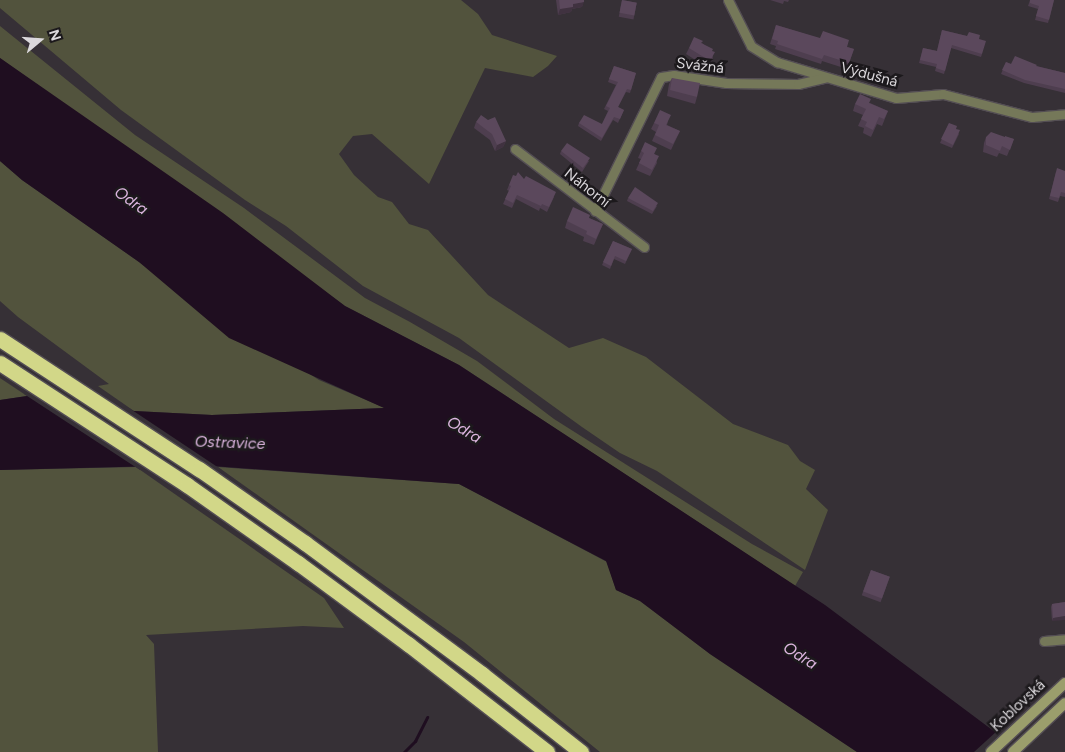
<!DOCTYPE html>
<meta charset="utf-8">
<style>
body{margin:0}
#map{position:relative;width:1065px;height:752px;overflow:hidden;background:#363036;font-family:Figtree,sans-serif}
div>[style]{position:absolute}
[style*='--x']{left:calc(var(--x)*1px);top:calc(var(--y)*1px);width:calc(var(--w)*1px);rotate:calc(var(--a)*1deg)}
.green>*{inset:0;background:#52533d}
.water>*{inset:0;background:#1f0e20}
.pier>*{inset:0;background:#363036}
.stream>*{height:3px;margin:-1.5px;padding:0 1.5px;transform-origin:1.5px;border-radius:1.5px;background:#1f0e20}
.roads{filter:drop-shadow(1px 0 #544e54) drop-shadow(-1px 0 #544e54) drop-shadow(0 1px #544e54) drop-shadow(0 -1px #544e54)}
.street>*{height:9px;margin:-4.5px;padding:0 4.5px;transform-origin:4.5px;border-radius:4.5px;background:#757859}
.secondary>*{height:10px;margin:-5px;padding:0 5px;transform-origin:5px;border-radius:5px;background:#9b9e6c}
.highway>*{height:15px;margin:-7.5px;padding:0 7.5px;transform-origin:7.5px;border-radius:7.5px;background:#d2d788}
.wall>*{inset:0;background:#4e3e4f;transform-origin:0 0}
.shaded-wall>*{inset:0;background:#403240}
.building>*{inset:0;background:#5b485c;transform-origin:0 0}
span{translate:-50% -50%;white-space:nowrap;text-align:center;line-height:1.15;-webkit-text-stroke:5px #1c191c;paint-order:stroke}
.street-label{font-size:15px;color:#dbd8dc}
.water-label{font-size:16px;color:#dcb5df;font-style:italic}
.north{position:absolute;left:15px;top:15px;width:50px;height:50px;-webkit-text-stroke:4px #1c191c;paint-order:stroke;rotate:72deg;font-size:14px;font-weight:700;line-height:20px;text-align:center;color:#dbd8dc}
.north::after{content:'';display:block;margin:auto;width:18px;height:22px;background:#dbd8dc;clip-path:polygon(50% 0,100% 100%,50% 72%,0 100%)}
</style>
<div id="map">
<div class="green">
<i style="clip-path:polygon(0 0,461px 0,478px 14px,492px 35px,557px 56px,548px 66px,533px 77px,485px 68px,429px 184px,372px 134px,353px 136px,339px 154px,354px 175px,378px 197px,392px 202px,409px 224px,428px 230px,488px 295px,569px 348px,603px 338px,646px 357px,733px 424px,788px 445px,800px 461px,815px 470px,806px 489px,828px 510px,805px 570px,657px 471px,620px 453px,582px 427px,459px 338px,363px 286px,286px 226px,245px 200px,121px 110px,0 8px)"></i>
<i style="clip-path:polygon(0 26px,135px 135px,244px 208px,365px 298px,410px 322px,477px 361px,554px 419px,752px 544px,803px 572px,795px 586px,459px 365px,345px 306px,0 58px)"></i>
<i style="clip-path:polygon(0 161px,22px 180px,139px 262px,319px 380px,385px 408px,212px 415px,134px 411px,98px 386px,109px 384px,18px 317px,0 301px)"></i>
<i style="clip-path:polygon(0 378px,27px 396px,0 400px)"></i>
<i style="clip-path:polygon(136px 467px,324px 598px,344px 628px,303px 626px,146px 635px,154px 644px,158px 752px,0 752px,0 470px)"></i>
<i style="clip-path:polygon(218px 467px,459px 484px,607px 562px,616px 590px,640px 601px,710px 654px,857px 752px,600px 752px,464px 642px)"></i>
</div>
<div class="water">
<i style="clip-path:polygon(0 58px,223px 213px,345px 306px,459px 365px,825px 605px,995px 732px,1018px 752px,857px 752px,710px 654px,640px 601px,616px 590px,606px 561px,459px 484px,198px 465px,0 470px,0 400px,27px 396px,134px 411px,212px 415px,384px 408px,229px 338px,139px 262px,22px 180px,0 161px)"></i>
</div>
<div class="pier">
<i style="clip-path:polygon(28px 393px,129px 408px,222px 470px,197px 468px,140px 470px,24px 394px)"></i>
<i style="clip-path:polygon(997px 731px,1019px 750px,1020px 752px,974px 752px)"></i>
</div>
<div class="stream">
<i style="--x:404;--y:752;--w:16;--a:-45"></i>
<i style="--x:415;--y:741;--w:27;--a:-63"></i>
</div>
<div class="roads">
<div class="street">
<i style="--x:728;--y:0;--w:51;--a:63.4"></i>
<i style="--x:751;--y:46;--w:31;--a:32"></i>
<i style="--x:777;--y:62;--w:124;--a:16.8"></i>
<i style="--x:896;--y:98;--w:47;--a:-4.9"></i>
<i style="--x:943;--y:94;--w:92;--a:14.5"></i>
<i style="--x:1032;--y:117;--w:33;--a:-5"></i>
<i style="--x:515;--y:149;--w:162;--a:37.2"></i>
<i style="--x:595;--y:211;--w:149;--a:-63.8"></i>
<i style="--x:661;--y:77;--w:13;--a:-9"></i>
<i style="--x:674;--y:75;--w:53;--a:8.7"></i>
<i style="--x:726;--y:83;--w:72;--a:0.8"></i>
<i style="--x:798;--y:84;--w:28;--a:-13"></i>
<i style="--x:1044;--y:641;--w:21;--a:-5"></i>
</div>
<div class="secondary">
<i style="--x:991;--y:752;--w:101;--a:-43"></i>
<i style="--x:1013;--y:752;--w:71;--a:-43.3"></i>
</div>
<div class="highway">
<i style="--x:0;--y:339;--w:238;--a:33.2"></i>
<i style="--x:199;--y:469;--w:129;--a:34.9"></i>
<i style="--x:305;--y:543;--w:220;--a:36.5"></i>
<i style="--x:482;--y:674;--w:126;--a:38.2"></i>
<i style="--x:0;--y:363;--w:223;--a:33.1"></i>
<i style="--x:187;--y:485;--w:136;--a:35.1"></i>
<i style="--x:298;--y:563;--w:137;--a:36.4"></i>
<i style="--x:408;--y:644;--w:176;--a:37.8"></i>
</div>
</div>
<div class="wall">
<i style="clip-path:polygon(556px 0,584px 0,582px 7px,572px 9px,571px 12px,558px 15px)"></i>
<i style="left:622px;top:0;width:15px;height:17px;rotate:11deg"></i>
<i style="clip-path:polygon(770px 0,789px 0,788px 2px,784px 1px,783px 4px)"></i>
<i style="clip-path:polygon(1030px 0,1054px 0,1048px 23px,1035px 20px,1038px 9px,1028px 6px)"></i>
<i style="clip-path:polygon(776px 25px,854px 49px,847px 69px,822px 61px,821px 64px,775px 49px,776px 46px,770px 44px)"></i>
<i style="clip-path:polygon(942px 30px,979px 39px,982px 54px,981px 57px,951px 48px,944px 74px,935px 71px,936px 67px,919px 63px,923px 48px,937px 51px)"></i>
<i style="clip-path:polygon(702px 43px,712px 51px,713px 59px,708px 68px,686px 54px,689px 48px)"></i>
<i style="clip-path:polygon(1006px 62px,1011px 64px,1036px 66px,1065px 73px,1065px 93px,1024px 83px,1001px 74px)"></i>
<i style="clip-path:polygon(614px 66px,636px 73px,630px 93px,626px 92px,618px 107px,624px 110px,618px 123px,613px 120px,601px 141px,578px 126px,579px 123px,602px 124px,608px 111px,604px 109px,616px 85px,608px 82px)"></i>
<i style="clip-path:polygon(672px 78px,697px 97px,695px 104px,667px 96px,669px 84px)"></i>
<i style="clip-path:polygon(870px 103px,888px 111px,882px 126px,877px 124px,871px 137px,863px 133px,864px 128px,858px 126px,863px 115px,853px 111px,855px 104px)"></i>
<i style="clip-path:polygon(668px 121px,667px 125px,680px 131px,671px 150px,652px 141px,656px 132px,651px 129px,654px 123px)"></i>
<i style="clip-path:polygon(476px 122px,506px 141px,503px 147px,495px 151px,490px 140px,474px 128px)"></i>
<i style="clip-path:polygon(949px 123px,959px 134px,952px 148px,940px 143px)"></i>
<i style="clip-path:polygon(986px 137px,1005px 137px,1014px 139px,1007px 156px,999px 153px,997px 157px,983px 152px,984px 143px)"></i>
<i style="clip-path:polygon(561px 151px,589px 161px,582px 172px,560px 154px)"></i>
<i style="clip-path:polygon(641px 151px,655px 154px,657px 163px,650px 176px,636px 170px,641px 159px,638px 158px)"></i>
<i style="clip-path:polygon(1065px 171px,1065px 197px,1060px 196px,1058px 202px,1049px 199px,1056px 172px)"></i>
<i style="clip-path:polygon(524px 179px,554px 197px,547px 212px,540px 208px,539px 211px,516px 199px,512px 208px,503px 204px,509px 191px,507px 190px,509px 185px)"></i>
<i style="clip-path:polygon(628px 198px,657px 206px,652px 214px,627px 201px)"></i>
<i style="clip-path:polygon(589px 218px,603px 224px,594px 245px,583px 241px,584px 237px,565px 228px,567px 221px)"></i>
<i style="clip-path:polygon(613px 241px,632px 249px,625px 264px,614px 259px,610px 269px,602px 265px)"></i>
<i style="left:871px;top:570px;width:20px;height:27px;rotate:20deg"></i>
<i style="clip-path:polygon(1065px 602px,1052px 621px,1051px 607px,1052px 604px)"></i>
</div>
<div class="shaded-wall">
<i style="clip-path:polygon(584px 2px,582px 7px,572px 9px,571px 12px,558px 15px,560px 9px,573px 4px)"></i>
<i style="clip-path:polygon(506px 141px,503px 147px,495px 151px,497px 145px)"></i>
<i style="clip-path:polygon(1065px 616px,1065px 620px,1052px 621px,1053px 618px)"></i>
</div>
<div class="building">
<i style="clip-path:polygon(559px 0,584px 0,584px 2px,573px 4px,573px 7px,560px 9px)"></i>
<i style="left:622px;top:0;width:15px;height:13px;rotate:11deg"></i>
<i style="clip-path:polygon(1030px 0,1054px 0,1049px 20px,1036px 16px,1039px 6px,1030px 3px)"></i>
<i style="clip-path:polygon(776px 25px,820px 38px,823px 31px,849px 40px,847px 47px,854px 49px,849px 63px,824px 55px,822px 59px,777px 44px,778px 41px,772px 39px)"></i>
<i style="clip-path:polygon(942px 30px,967px 36px,969px 32px,980px 35px,979px 39px,986px 41px,982px 54px,952px 45px,945px 71px,936px 68px,937px 64px,920px 60px,923px 48px,937px 51px)"></i>
<i style="clip-path:polygon(694px 37px,703px 41px,701px 43px,713px 49px,712px 51px,715px 52px,710px 61px,689px 48px)"></i>
<i style="clip-path:polygon(1015px 56px,1037px 65px,1036px 66px,1065px 73px,1065px 89px,1025px 80px,1002px 70px,1006px 62px,1011px 64px)"></i>
<i style="clip-path:polygon(614px 66px,636px 73px,631px 90px,627px 89px,618px 107px,624px 110px,620px 119px,614px 117px,602px 138px,579px 123px,584px 115px,602px 124px,610px 108px,606px 106px,618px 82px,609px 79px)"></i>
<i style="clip-path:polygon(672px 78px,700px 83px,697px 97px,670px 90px)"></i>
<i style="clip-path:polygon(860px 94px,871px 99px,869px 103px,888px 111px,884px 119px,879px 117px,873px 130px,865px 126px,867px 122px,861px 119px,866px 109px,855px 104px)"></i>
<i style="clip-path:polygon(660px 110px,671px 115px,666px 125px,680px 131px,673px 144px,655px 135px,659px 125px,654px 123px)"></i>
<i style="clip-path:polygon(481px 115px,488px 120px,495px 117px,506px 141px,497px 145px,492px 134px,476px 122px)"></i>
<i style="clip-path:polygon(949px 123px,957px 126px,956px 129px,960px 130px,953px 145px,941px 139px)"></i>
<i style="clip-path:polygon(991px 132px,1005px 137px,1005px 136px,1014px 139px,1010px 150px,1002px 146px,1000px 151px,986px 145px,986px 137px)"></i>
<i style="clip-path:polygon(645px 142px,657px 148px,654px 154px,659px 156px,652px 170px,639px 163px,644px 153px,641px 151px)"></i>
<i style="clip-path:polygon(567px 143px,590px 158px,583px 168px,561px 151px)"></i>
<i style="clip-path:polygon(1057px 168px,1065px 171px,1065px 193px,1061px 192px,1059px 198px,1050px 196px)"></i>
<i style="clip-path:polygon(518px 172px,524px 179px,526px 176px,556px 192px,549px 207px,542px 204px,541px 206px,517px 195px,513px 203px,505px 199px,511px 186px,509px 185px,513px 175px,516px 176px)"></i>
<i style="clip-path:polygon(635px 187px,658px 203px,653px 211px,628px 198px)"></i>
<i style="clip-path:polygon(573px 207px,590px 215px,589px 218px,603px 224px,596px 239px,586px 234px,587px 231px,567px 221px)"></i>
<i style="clip-path:polygon(613px 241px,632px 249px,626px 261px,615px 256px,611px 266px,603px 262px)"></i>
<i style="left:871px;top:570px;width:20px;height:23px;rotate:20deg"></i>
<i style="clip-path:polygon(1065px 602px,1065px 616px,1053px 618px,1052px 604px)"></i>
</div>
<div class="street-label">
<span style="left:700px;top:66px;rotate:7deg">Svážná</span>
<span style="left:869px;top:75px;rotate:15deg">Výdušná</span>
<span style="left:587px;top:188px;rotate:38deg">Náhorní</span>
<span style="left:1018px;top:706px;rotate:-43deg">Koblovská</span>
</div>
<div class="water-label">
<span style="left:131px;top:201px;rotate:35deg">Odra</span>
<span style="left:464px;top:430px;rotate:31deg">Odra</span>
<span style="left:230px;top:443px;rotate:2deg">Ostravice</span>
<span style="left:800px;top:656px;rotate:32deg">Odra</span>
</div>
<div class="north">N</div>
</div>
